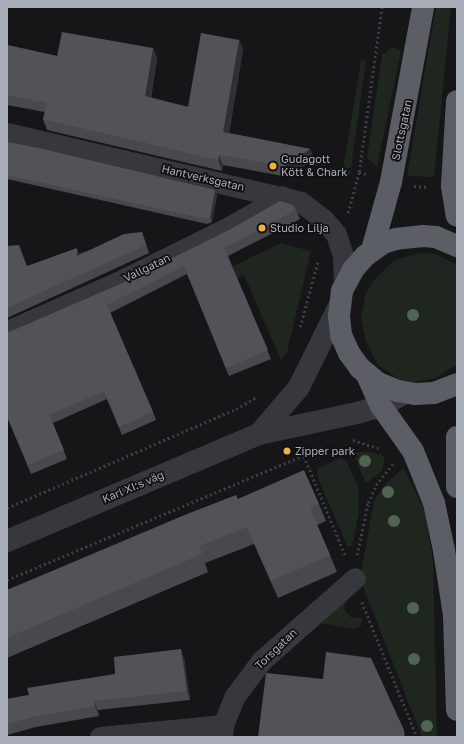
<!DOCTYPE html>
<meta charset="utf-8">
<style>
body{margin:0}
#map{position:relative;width:464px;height:744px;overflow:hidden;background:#161618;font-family:"Golos Text",sans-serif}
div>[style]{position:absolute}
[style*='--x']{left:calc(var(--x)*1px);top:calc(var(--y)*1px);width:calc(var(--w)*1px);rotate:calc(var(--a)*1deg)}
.green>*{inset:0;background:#1e261f}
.path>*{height:2.5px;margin-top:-1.25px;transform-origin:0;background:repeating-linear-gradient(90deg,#3d3f44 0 2px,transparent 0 5px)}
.minor>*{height:21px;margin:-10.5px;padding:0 10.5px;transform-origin:10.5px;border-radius:10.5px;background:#37383d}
.tertiary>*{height:22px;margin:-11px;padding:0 11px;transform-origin:11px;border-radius:11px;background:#37383d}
.trunk>*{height:22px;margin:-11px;padding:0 11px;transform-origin:11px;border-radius:11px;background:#5b5e65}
.trees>*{width:12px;height:12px;margin:-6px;border-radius:50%;background:#506452}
.wall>*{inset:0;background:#47494d}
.shaded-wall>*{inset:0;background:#2f3033}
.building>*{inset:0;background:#525359}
.dots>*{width:11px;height:11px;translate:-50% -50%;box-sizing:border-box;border:2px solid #111113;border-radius:50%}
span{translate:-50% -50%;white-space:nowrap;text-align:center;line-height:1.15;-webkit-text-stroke:3.5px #111113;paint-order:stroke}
.street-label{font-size:11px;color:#a8adb8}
.poi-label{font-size:11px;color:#a8adb8}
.left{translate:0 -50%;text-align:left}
.frame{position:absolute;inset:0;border:8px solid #a8adb8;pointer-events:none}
</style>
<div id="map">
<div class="green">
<i style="clip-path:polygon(436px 7px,451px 7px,434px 177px,407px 176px)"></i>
<i style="clip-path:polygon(393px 47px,401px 51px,377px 167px,367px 158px,382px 55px)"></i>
<i style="clip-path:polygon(361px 60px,366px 61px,350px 175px,328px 174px,329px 168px,343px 169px)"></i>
<i style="clip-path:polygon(281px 243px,311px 251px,287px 352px,281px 360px,244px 275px,232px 280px,208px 278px)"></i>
<i style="clip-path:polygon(419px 253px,436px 254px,457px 265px,457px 364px,436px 378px,414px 382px,402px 381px,378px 365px,366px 342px,361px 318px,366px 293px,373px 281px,394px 260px)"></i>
<i style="clip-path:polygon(363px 451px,382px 455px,385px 460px,382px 471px,366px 483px,354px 456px,355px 453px)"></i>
<i style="clip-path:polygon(340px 458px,347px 462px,359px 489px,359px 512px,353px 542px,351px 546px,347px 546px,317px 476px,318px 468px)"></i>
<i style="clip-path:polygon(404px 468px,425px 512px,433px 561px,437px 737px,422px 737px,360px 579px,374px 500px,387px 482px)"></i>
<i style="clip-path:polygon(351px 595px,344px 605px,345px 611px,352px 618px,362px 618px,361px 626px,355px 629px,320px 623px,318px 620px)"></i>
</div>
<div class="path">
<i style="--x:359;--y:172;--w:9;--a:18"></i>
<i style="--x:414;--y:186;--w:15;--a:4"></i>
<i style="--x:348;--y:213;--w:42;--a:-75"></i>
<i style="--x:359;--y:172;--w:167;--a:-82.1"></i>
<i style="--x:300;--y:327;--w:68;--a:-74.7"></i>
<i style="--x:353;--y:440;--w:28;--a:18"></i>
<i style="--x:304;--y:456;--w:109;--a:67.4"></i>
<i style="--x:7;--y:508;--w:249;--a:-23.4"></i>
<i style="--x:236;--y:409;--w:24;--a:-30"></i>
<i style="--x:357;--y:555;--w:53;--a:-78.1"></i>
<i style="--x:368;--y:503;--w:20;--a:-66"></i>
<i style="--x:376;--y:485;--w:27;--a:-51"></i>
<i style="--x:7;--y:580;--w:345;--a:-22.8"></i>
<i style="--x:362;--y:602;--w:146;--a:67.8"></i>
</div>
<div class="minor">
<i style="--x:7;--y:133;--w:302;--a:13.2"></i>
<i style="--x:301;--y:202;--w:29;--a:38"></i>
<i style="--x:324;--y:220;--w:18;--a:49"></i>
<i style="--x:336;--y:234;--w:23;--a:72"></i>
<i style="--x:343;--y:256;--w:30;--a:88"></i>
<i style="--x:7;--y:331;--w:119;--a:-23.8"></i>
<i style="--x:116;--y:283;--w:124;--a:-26.4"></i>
<i style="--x:227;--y:228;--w:64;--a:-29.7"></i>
<i style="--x:100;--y:737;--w:124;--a:-5.6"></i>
<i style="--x:222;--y:737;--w:12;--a:-85"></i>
<i style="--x:223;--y:725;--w:31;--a:-68"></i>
<i style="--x:235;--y:696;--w:44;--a:-53.4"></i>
<i style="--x:261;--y:661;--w:125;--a:-41.4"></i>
</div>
<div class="tertiary">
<i style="--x:259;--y:434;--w:62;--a:-49.6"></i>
<i style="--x:299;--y:387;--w:90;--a:-63.7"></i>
<i style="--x:7;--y:541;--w:274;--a:-23"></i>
<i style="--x:259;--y:434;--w:100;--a:-12.1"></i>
<i style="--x:357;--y:413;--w:25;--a:-16"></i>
<i style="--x:381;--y:406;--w:27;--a:-28"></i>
</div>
<div class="trunk">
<i style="--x:457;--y:101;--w:85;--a:93.4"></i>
<i style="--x:452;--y:186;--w:30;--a:81"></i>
<i style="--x:457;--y:246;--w:23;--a:-157"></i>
<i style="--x:436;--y:237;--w:13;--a:-176"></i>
<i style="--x:423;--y:236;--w:27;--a:174"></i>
<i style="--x:396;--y:239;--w:14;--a:163"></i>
<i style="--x:383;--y:243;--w:22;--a:144"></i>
<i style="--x:365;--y:256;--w:18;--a:131"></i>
<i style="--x:353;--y:270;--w:24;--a:118"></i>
<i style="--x:342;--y:291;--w:25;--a:97"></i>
<i style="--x:339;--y:316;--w:19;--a:84"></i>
<i style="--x:341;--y:335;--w:20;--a:66"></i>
<i style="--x:349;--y:353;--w:19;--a:54"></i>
<i style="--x:360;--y:368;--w:23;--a:40"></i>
<i style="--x:378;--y:383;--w:22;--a:22"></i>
<i style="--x:398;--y:391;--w:17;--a:10"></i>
<i style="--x:415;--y:394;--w:19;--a:-3"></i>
<i style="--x:434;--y:393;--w:25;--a:-21"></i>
<i style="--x:372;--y:250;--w:71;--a:-74.4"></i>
<i style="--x:391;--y:182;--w:178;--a:-79.6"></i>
<i style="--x:367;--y:375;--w:34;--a:66"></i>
<i style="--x:381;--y:406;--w:55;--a:54.6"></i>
<i style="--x:413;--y:451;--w:56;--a:68"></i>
<i style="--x:434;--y:503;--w:48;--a:78"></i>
<i style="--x:444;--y:550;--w:66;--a:81.3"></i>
<i style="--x:454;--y:615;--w:95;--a:88.2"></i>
<i style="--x:457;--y:437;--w:50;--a:90"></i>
</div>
<div class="trees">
<i style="left:413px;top:315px"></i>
<i style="left:365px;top:461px"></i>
<i style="left:388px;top:492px"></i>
<i style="left:394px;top:521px"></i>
<i style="left:413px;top:608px"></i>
<i style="left:414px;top:659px"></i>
<i style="left:427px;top:726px"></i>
</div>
<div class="wall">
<i style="clip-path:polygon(239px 40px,243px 50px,229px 133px,310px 149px,314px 159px,288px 177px,223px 165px,222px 171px,47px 130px,43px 119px,45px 112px,7px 105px,7px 45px,57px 56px,153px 48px,157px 58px,151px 98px,188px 107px)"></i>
<i style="clip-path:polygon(7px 144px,215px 190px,217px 195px,212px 222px,207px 224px,7px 179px)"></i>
<i style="clip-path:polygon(296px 210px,300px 219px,228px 256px,271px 359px,229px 376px,187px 274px,110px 313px,153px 412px,156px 420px,122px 435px,107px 399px,53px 423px,67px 459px,31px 474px,7px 417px,7px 333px)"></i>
<i style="clip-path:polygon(142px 232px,149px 253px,7px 318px,7px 246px,27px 266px,79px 254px)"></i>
<i style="clip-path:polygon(238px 499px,319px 504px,326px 521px,317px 525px,330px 555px,337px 572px,278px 598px,254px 544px,205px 563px,208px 572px,7px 658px,7px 590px)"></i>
<i style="clip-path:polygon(184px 658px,190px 700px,98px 710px,99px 716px,36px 727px,7px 735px,7px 699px,29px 695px,115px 674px)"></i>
</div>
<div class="shaded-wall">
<i style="clip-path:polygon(239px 40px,243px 50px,227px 143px,223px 132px)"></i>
<i style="clip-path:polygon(153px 48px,157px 58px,149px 107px,145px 96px)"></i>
<i style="clip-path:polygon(310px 149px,314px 159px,288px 177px,284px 166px)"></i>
<i style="clip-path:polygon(219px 155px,223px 165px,222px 171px,218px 160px)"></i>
<i style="clip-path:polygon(215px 190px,217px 195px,212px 222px,210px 217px)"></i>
<i style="clip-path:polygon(77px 248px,80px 257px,77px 256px)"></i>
<i style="clip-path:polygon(181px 649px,184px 658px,190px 700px,187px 691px)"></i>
<i style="clip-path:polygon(94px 701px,98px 710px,99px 716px,95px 706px)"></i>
<i style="clip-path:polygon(404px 730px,406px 737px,404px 737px)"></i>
</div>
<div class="building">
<i style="clip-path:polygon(62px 32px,153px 48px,145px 96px,188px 107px,201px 33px,239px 40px,223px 132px,310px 149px,284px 166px,219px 155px,218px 160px,43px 119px,47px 103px,7px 95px,7px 45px,57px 56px)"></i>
<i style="clip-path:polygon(9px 142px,43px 149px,215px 190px,210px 217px,205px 219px,7px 175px,7px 144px,8px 144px)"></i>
<i style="clip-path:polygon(280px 201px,293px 205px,296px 210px,224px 248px,268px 350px,226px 368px,184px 266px,107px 305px,153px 412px,119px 427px,104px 391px,49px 415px,64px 450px,28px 465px,7px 416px,7px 333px,118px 285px,229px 230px)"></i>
<i style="clip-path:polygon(142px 232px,146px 245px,7px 308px,7px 246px,19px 245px,27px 266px,77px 248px,77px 256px,124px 234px)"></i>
<i style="clip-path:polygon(304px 470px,319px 504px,310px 508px,330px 555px,271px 581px,247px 527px,199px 546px,202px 554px,7px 638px,7px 590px,187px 514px,236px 495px,238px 499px)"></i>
<i style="clip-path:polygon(181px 649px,187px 691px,94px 701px,95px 706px,33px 717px,7px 724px,7px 699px,29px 695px,27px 688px,115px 674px,114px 657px)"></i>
<i style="clip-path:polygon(326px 652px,371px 658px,404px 730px,404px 737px,258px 737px,266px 673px,323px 679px)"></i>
</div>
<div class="dots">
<i style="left:273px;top:166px;background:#f2b134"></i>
<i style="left:262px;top:228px;background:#f2b134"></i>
<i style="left:287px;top:451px;background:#f2b134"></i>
</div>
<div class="street-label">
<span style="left:402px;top:130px;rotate:-78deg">Slottsgatan</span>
<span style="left:203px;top:178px;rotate:13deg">Hantverksgatan</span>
<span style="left:147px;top:268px;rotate:-26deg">Vallgatan</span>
<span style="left:133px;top:487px;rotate:-23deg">Karl XI:s väg</span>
<span style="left:276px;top:649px;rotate:-44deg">Torsgatan</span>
</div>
<div class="poi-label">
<span class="left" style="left:281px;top:166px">Gudagott<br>Kött &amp; Chark</span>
<span class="left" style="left:270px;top:228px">Studio Lilja</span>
<span class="left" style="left:295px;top:451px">Zipper park</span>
</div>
<div class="frame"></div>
</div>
